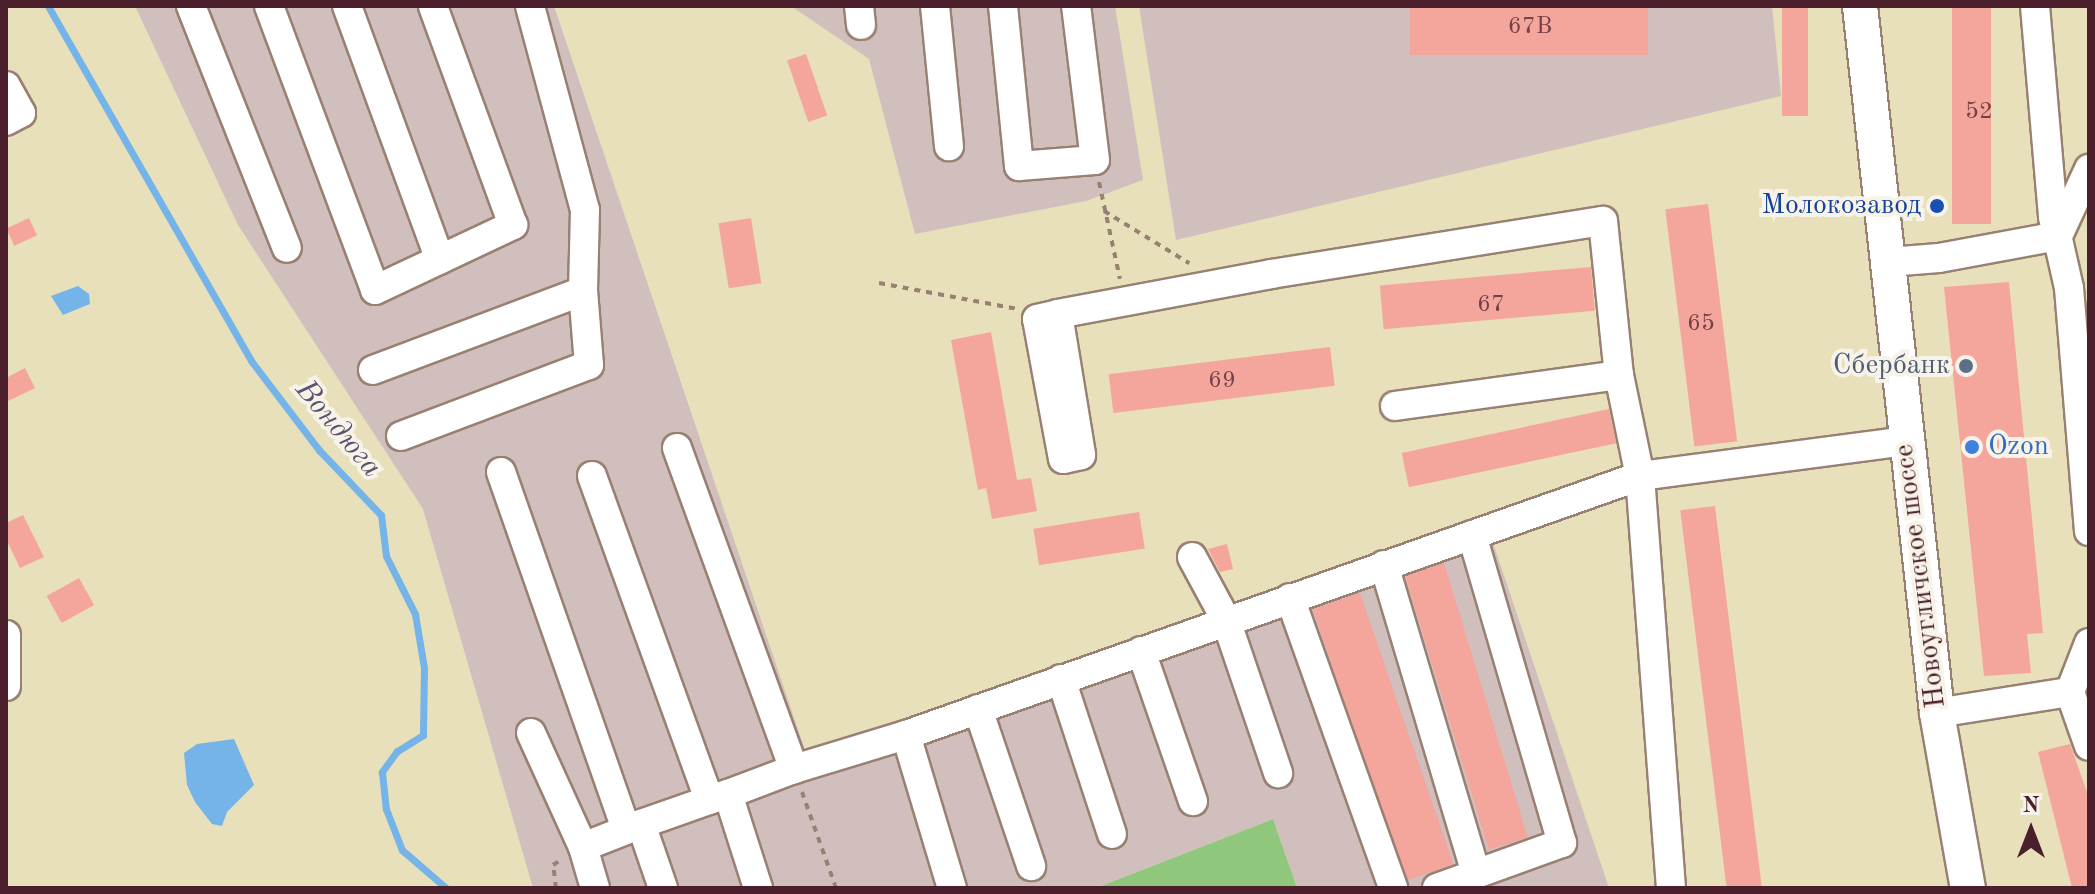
<!DOCTYPE html>
<meta charset="utf-8">
<style>
body{margin:0}
#map{position:relative;width:2095px;height:894px;overflow:hidden;background:#e7e0ba;font-family:"Old Standard TT",serif}
div>[style]{position:absolute}
[style*='--x']{left:calc(var(--x)*1px);top:calc(var(--y)*1px);width:calc(var(--w)*1px);rotate:calc(var(--a)*1deg)}
.industrial>*{inset:0;background:#d1bfbd}
.green>*{inset:0;background:#8fc87c}
.water>*{inset:0;background:#75b4e9}
.stream>*{height:7px;margin:-3.5px;padding:0 3.5px;transform-origin:3.5px;border-radius:3.5px;background:#75b4e9}
.building>*{inset:0;background:#f4a69c;transform-origin:0 0}
.path>*{height:4px;margin-top:-2px;transform-origin:0;background:repeating-linear-gradient(90deg,#988072 0 6px,transparent 0 12px)}
.roads{filter:drop-shadow(2px 0 #988072) drop-shadow(-2px 0 #988072) drop-shadow(0 2px #988072) drop-shadow(0 -2px #988072)}
.minor>*{height:28px;margin:-14px;padding:0 14px;transform-origin:14px;border-radius:14px;background:#fff}
.major>*{height:34px;margin:-17px;padding:0 17px;transform-origin:17px;border-radius:17px;background:#fff}
.dots>*{width:22px;height:22px;translate:-50% -50%;box-sizing:border-box;border:4px solid #f7f3e8;border-radius:50%}
span{translate:-50% -50%;white-space:nowrap;text-align:center;line-height:1.15;-webkit-text-stroke:8px #f7f3e8;paint-order:stroke}
.number-label{font-size:24px;color:#744147}
.number-label span{-webkit-text-stroke-width:0}
.transit-label{font-size:28px;color:#164399}
.right{translate:-100% -50%;text-align:right}
.service-label{font-size:28px;color:#4e5e75}
.shop-label{font-size:28px;color:#366cbe}
.left{translate:0 -50%;text-align:left}
.street-label{font-size:28px;color:#4a1f2b}
.water-label{font-size:30px;color:#59536e;font-style:italic}
.frame{position:absolute;inset:0;border:8px solid #4a1f2b;pointer-events:none}
.north{position:absolute;left:1991px;top:790px;width:80px;height:80px;-webkit-text-stroke:6px #f7f3e8;paint-order:stroke;rotate:0deg;font-size:22px;font-weight:700;line-height:32px;text-align:center;color:#4a1f2b}
.north::after{content:'';display:block;margin:auto;width:28px;height:36px;background:#4a1f2b;clip-path:polygon(50% 0,100% 100%,50% 72%,0 100%)}
</style>
<div id="map">
<div class="industrial">
<i style="clip-path:polygon(135px 6px,554px 6px,809px 762px,1486px 522px,1609px 888px,1297px 888px,1273px 819px,1096px 888px,533px 888px,423px 509px,238px 225px)"></i>
<i style="clip-path:polygon(791px 6px,1115px 6px,1143px 180px,1086px 201px,915px 234px,869px 59px)"></i>
<i style="clip-path:polygon(1139px 6px,1772px 6px,1781px 96px,1176px 240px)"></i>
</div>
<div class="green">
<i style="clip-path:polygon(1273px 819px,1297px 888px,1096px 888px)"></i>
</div>
<div class="water">
<i style="clip-path:polygon(78px 286px,89px 294px,90px 304px,63px 315px,51px 296px)"></i>
<i style="clip-path:polygon(234px 739px,254px 785px,227px 812px,222px 826px,212px 824px,195px 802px,187px 785px,184px 753px,197px 744px)"></i>
</div>
<div class="stream">
<i style="--x:48;--y:6;--w:410;--a:60.2"></i>
<i style="--x:252;--y:362;--w:111;--a:52.7"></i>
<i style="--x:319;--y:450;--w:90;--a:46.4"></i>
<i style="--x:381;--y:515;--w:41;--a:83"></i>
<i style="--x:386;--y:556;--w:65;--a:63.4"></i>
<i style="--x:415;--y:614;--w:55;--a:80.5"></i>
<i style="--x:424;--y:668;--w:67;--a:90.9"></i>
<i style="--x:423;--y:735;--w:31;--a:148"></i>
<i style="--x:397;--y:751;--w:26;--a:126"></i>
<i style="--x:382;--y:772;--w:37;--a:84"></i>
<i style="--x:386;--y:809;--w:44;--a:68.7"></i>
<i style="--x:402;--y:850;--w:58;--a:40.8"></i>
</div>
<div class="building">
<i style="left:1410px;top:6px;width:238px;height:49px"></i>
<i style="left:1782px;top:6px;width:26px;height:110px"></i>
<i style="left:1952px;top:6px;width:39px;height:218px"></i>
<i style="left:806px;top:54px;width:65px;height:20px;rotate:71deg"></i>
<i style="left:1708px;top:204px;width:239px;height:43px;rotate:83deg"></i>
<i style="left:29px;top:218px;width:19px;height:25px;rotate:65deg"></i>
<i style="left:751px;top:218px;width:66px;height:33px;rotate:81deg"></i>
<i style="left:1591px;top:267px;width:44px;height:212px;rotate:85deg"></i>
<i style="clip-path:polygon(2009px 282px,2043px 633px,2027px 634px,2031px 673px,1984px 676px,1944px 287px)"></i>
<i style="clip-path:polygon(991px 332px,1017px 480px,1031px 478px,1037px 511px,992px 519px,986px 488px,978px 490px,951px 340px)"></i>
<i style="left:1330px;top:347px;width:39px;height:223px;rotate:83deg"></i>
<i style="clip-path:polygon(25px 368px,35px 388px,6px 402px,6px 378px)"></i>
<i style="left:1609px;top:409px;width:35px;height:212px;rotate:78deg"></i>
<i style="left:1715px;top:506px;width:385px;height:35px;rotate:83deg"></i>
<i style="left:1139px;top:512px;width:37px;height:107px;rotate:81deg"></i>
<i style="clip-path:polygon(23px 515px,44px 557px,20px 568px,6px 539px,6px 523px)"></i>
<i style="clip-path:polygon(1227px 544px,1233px 569px,1220px 572px,1208px 549px)"></i>
<i style="left:1444px;top:563px;width:287px;height:41px;rotate:73deg"></i>
<i style="left:79px;top:578px;width:31px;height:37px;rotate:61deg"></i>
<i style="left:1360px;top:593px;width:287px;height:50px;rotate:71deg"></i>
<i style="clip-path:polygon(2070px 744px,2089px 798px,2089px 888px,2072px 888px,2038px 752px)"></i>
</div>
<div class="path">
<i style="--x:1099;--y:182;--w:99;--a:77.8"></i>
<i style="--x:1104;--y:211;--w:100;--a:31.5"></i>
<i style="--x:879;--y:283;--w:141;--a:10.6"></i>
<i style="--x:802;--y:792;--w:102;--a:70.5"></i>
<i style="--x:556;--y:888;--w:23;--a:-97"></i>
<i style="--x:553;--y:865;--w:11;--a:-34"></i>
</div>
<div class="roads">
<div class="minor">
<i style="--x:191;--y:6;--w:260;--a:68.4"></i>
<i style="--x:269;--y:6;--w:303;--a:69.5"></i>
<i style="--x:375;--y:290;--w:153;--a:-25.2"></i>
<i style="--x:513;--y:225;--w:233;--a:-110.1"></i>
<i style="--x:347;--y:6;--w:270;--a:69.9"></i>
<i style="--x:859;--y:6;--w:19;--a:84"></i>
<i style="--x:935;--y:6;--w:141;--a:84.3"></i>
<i style="--x:1003;--y:6;--w:161;--a:84.3"></i>
<i style="--x:1019;--y:166;--w:76;--a:-4.5"></i>
<i style="--x:1095;--y:160;--w:155;--a:-97"></i>
<i style="--x:2035;--y:6;--w:212;--a:85.1"></i>
<i style="--x:2053;--y:217;--w:73;--a:77.3"></i>
<i style="--x:2069;--y:288;--w:244;--a:85.3"></i>
<i style="--x:6;--y:86;--w:31;--a:61"></i>
<i style="--x:21;--y:113;--w:17;--a:152"></i>
<i style="--x:1888;--y:262;--w:51;--a:-4.5"></i>
<i style="--x:1939;--y:258;--w:121;--a:-10.5"></i>
<i style="--x:2058;--y:236;--w:74;--a:-65.2"></i>
<i style="--x:1058;--y:314;--w:143;--a:80.7"></i>
<i style="--x:1081;--y:455;--w:18;--a:167"></i>
<i style="--x:1063;--y:459;--w:142;--a:-100.5"></i>
<i style="--x:1037;--y:319;--w:22;--a:-13"></i>
<i style="--x:1058;--y:314;--w:217;--a:-10.6"></i>
<i style="--x:1271;--y:274;--w:336;--a:-9.1"></i>
<i style="--x:1603;--y:221;--w:155;--a:84.1"></i>
<i style="--x:1619;--y:375;--w:103;--a:78.3"></i>
<i style="--x:1640;--y:476;--w:413;--a:85.7"></i>
<i style="--x:373;--y:370;--w:224;--a:-20.6"></i>
<i style="--x:1395;--y:406;--w:226;--a:-7.9"></i>
<i style="--x:401;--y:436;--w:201;--a:-20.7"></i>
<i style="--x:589;--y:365;--w:74;--a:-94.6"></i>
<i style="--x:583;--y:291;--w:81;--a:-88.6"></i>
<i style="--x:585;--y:210;--w:211;--a:-105.1"></i>
<i style="--x:677;--y:448;--w:342;--a:70"></i>
<i style="--x:794;--y:769;--w:71;--a:159.3"></i>
<i style="--x:501;--y:472;--w:377;--a:70.7"></i>
<i style="--x:592;--y:476;--w:344;--a:70.1"></i>
<i style="--x:709;--y:800;--w:20;--a:-18"></i>
<i style="--x:728;--y:794;--w:99;--a:72.3"></i>
<i style="--x:1192;--y:557;--w:72;--a:61.6"></i>
<i style="--x:1226;--y:620;--w:162;--a:71.2"></i>
<i style="--x:1384;--y:565;--w:322;--a:73.4"></i>
<i style="--x:1290;--y:598;--w:308;--a:70.4"></i>
<i style="--x:6;--y:635;--w:51;--a:90"></i>
<i style="--x:2089;--y:643;--w:53;--a:111.2"></i>
<i style="--x:2070;--y:692;--w:57;--a:70.6"></i>
<i style="--x:1141;--y:651;--w:159;--a:70.9"></i>
<i style="--x:1061;--y:679;--w:163;--a:71.8"></i>
<i style="--x:978;--y:709;--w:166;--a:71.3"></i>
<i style="--x:1937;--y:713;--w:135;--a:-9"></i>
<i style="--x:531;--y:733;--w:125;--a:65.5"></i>
<i style="--x:906;--y:735;--w:160;--a:73.3"></i>
<i style="--x:794;--y:769;--w:117;--a:-16.9"></i>
<i style="--x:906;--y:735;--w:778;--a:-19.44"></i>
<i style="--x:1640;--y:476;--w:267;--a:-7.5"></i>
<i style="--x:641;--y:824;--w:72;--a:-19.4"></i>
<i style="--x:595;--y:888;--w:43;--a:-106.3"></i>
<i style="--x:583;--y:847;--w:62;--a:-21.6"></i>
<i style="--x:641;--y:824;--w:68;--a:71"></i>
<i style="--x:1437;--y:888;--w:133;--a:-19.8"></i>
<i style="--x:1562;--y:843;--w:321;--a:-106.3"></i>
</div>
<div class="major">
<i style="--x:1860;--y:6;--w:711;--a:83.78"></i>
<i style="--x:1937;--y:713;--w:178;--a:80"></i>
</div>
</div>
<div class="dots">
<i style="left:1937px;top:206px;background:#1a4fb4"></i>
<i style="left:1966px;top:366px;background:#5c6f8a"></i>
<i style="left:1972px;top:447px;background:#3f7fe0"></i>
</div>
<div class="number-label">
<span style="left:1530px;top:28px">67В</span>
<span style="left:1979px;top:113px">52</span>
<span style="left:1491px;top:306px">67</span>
<span style="left:1701px;top:325px">65</span>
<span style="left:1222px;top:382px">69</span>
</div>
<div class="transit-label">
<span class="right" style="left:1921px;top:206px">Молокозавод</span>
</div>
<div class="service-label">
<span class="right" style="left:1950px;top:366px">Сбербанк</span>
</div>
<div class="shop-label">
<span class="left" style="left:1988px;top:447px">Ozon</span>
</div>
<div class="street-label">
<span style="left:1921px;top:576px;rotate:-97deg">Новоугличское шоссе</span>
</div>
<div class="water-label">
<span style="left:338px;top:429px;rotate:50deg">Вондюга</span>
</div>
<div class="frame"></div>
<div class="north">N</div>
</div>
